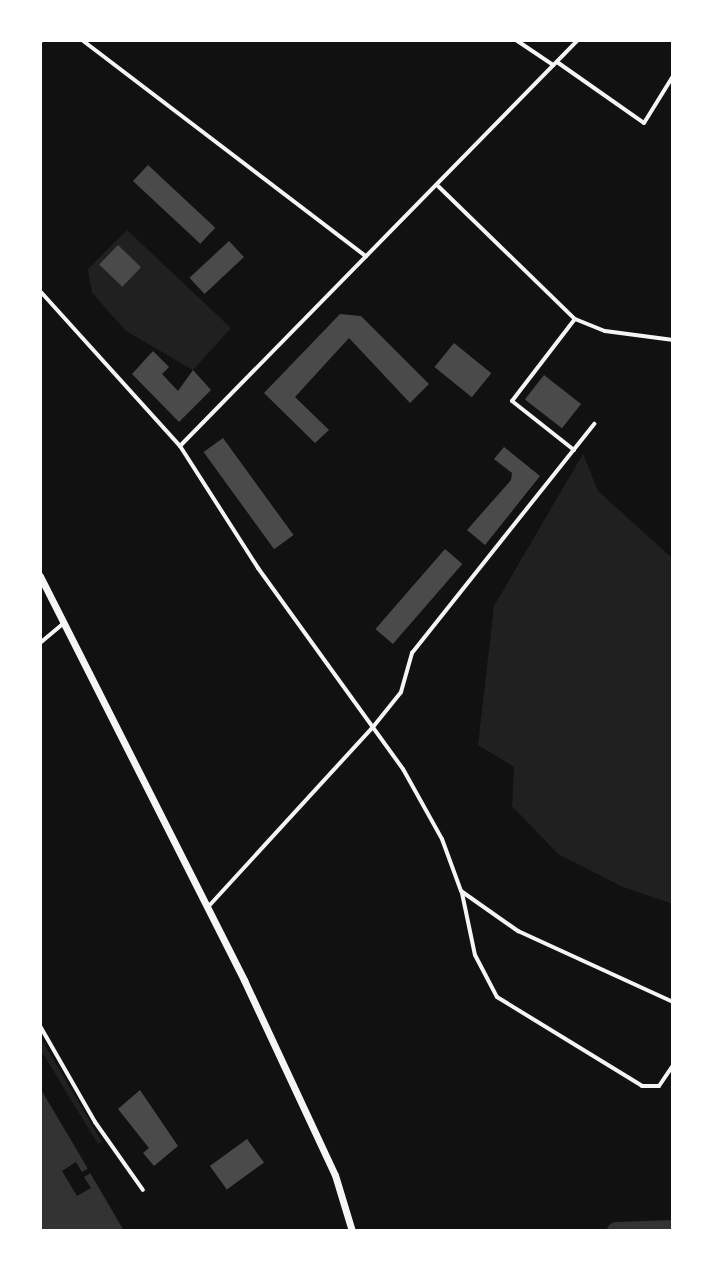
<!DOCTYPE html>
<style>
body{margin:0}
#map{position:relative;width:713px;height:1271px;overflow:hidden;background:#111;font-family:"Fira Sans",sans-serif}
div>[style]{position:absolute}
[style*='--x']{left:calc(var(--x)*1px);top:calc(var(--y)*1px);width:calc(var(--w)*1px);rotate:calc(var(--a)*1deg)}
.green>*{inset:0;background:#202020}
.water>*{inset:0;background:#333}
.pier>*{inset:0;background:#111}
.river>*{height:18px;margin:-9px;padding:0 9px;transform-origin:9px;border-radius:9px;background:#333}
.building>*{inset:0;background:#4a4a4a;transform-origin:0 0}
.minor>*{height:4px;margin:-2px;padding:0 2px;transform-origin:2px;border-radius:2px;background:#f5f5f5}
.trunk>*{height:7px;margin:-3.5px;padding:0 3.5px;transform-origin:3.5px;border-radius:3.5px;background:#f5f5f5}
span{translate:-50% -50%;white-space:nowrap;text-align:center;line-height:1.15;-webkit-text-stroke:8px #fff;paint-order:stroke}
.frame{position:absolute;inset:0;border:42px solid #fff;pointer-events:none}
</style>
<div id="map">
<div class="green">
<i style="clip-path:polygon(127px 230px,231px 328px,193px 370px,126px 331px,92px 293px,88px 269px)"></i>
<i style="clip-path:polygon(583px 454px,598px 491px,673px 559px,673px 904px,623px 887px,558px 854px,512px 806px,514px 767px,478px 745px,494px 606px)"></i>
<i style="clip-path:polygon(40px 1037px,102px 1142px,98px 1144px,40px 1049px)"></i>
</div>
<div class="water">
<i style="clip-path:polygon(40px 1088px,71px 1140px,124px 1231px,40px 1231px)"></i>
</div>
<div class="pier">
<i style="clip-path:polygon(76px 1162px,82px 1172px,91px 1167px,94px 1171px,84px 1177px,91px 1188px,77px 1196px,62px 1171px)"></i>
</div>
<div class="river">
<i style="--x:616;--y:1231;--w:57;--a:-2"></i>
</div>
<div class="building">
<i style="left:148px;top:165px;width:92px;height:22px;rotate:43deg"></i>
<i style="left:229px;top:241px;width:22px;height:54px;rotate:47deg"></i>
<i style="left:118px;top:245px;width:32px;height:27px;rotate:44deg"></i>
<i style="clip-path:polygon(340px 314px,361px 316px,429px 384px,410px 403px,349px 338px,295px 397px,329px 430px,315px 443px,264px 393px)"></i>
<i style="left:454px;top:343px;width:48px;height:31px;rotate:39deg"></i>
<i style="clip-path:polygon(153px 351px,169px 367px,162px 374px,178px 391px,193px 370px,211px 390px,179px 422px,132px 374px)"></i>
<i style="left:544px;top:375px;width:47px;height:31px;rotate:38deg"></i>
<i style="left:223px;top:438px;width:120px;height:24px;rotate:54deg"></i>
<i style="clip-path:polygon(504px 447px,540px 476px,485px 545px,467px 530px,511px 480px,512px 473px,494px 459px)"></i>
<i style="left:445px;top:549px;width:23px;height:106px;rotate:41deg"></i>
<i style="clip-path:polygon(140px 1090px,178px 1146px,154px 1166px,143px 1153px,149px 1148px,118px 1109px)"></i>
<i style="left:247px;top:1139px;width:29px;height:46px;rotate:54deg"></i>
</div>
<div class="minor">
<i style="--x:82;--y:40;--w:357;--a:37.3"></i>
<i style="--x:516;--y:40;--w:45;--a:34"></i>
<i style="--x:40;--y:42;--w:3;--a:-45"></i>
<i style="--x:557;--y:62;--w:106;--a:35"></i>
<i style="--x:644;--y:123;--w:55;--a:-58.3"></i>
<i style="--x:438;--y:186;--w:191;--a:44.2"></i>
<i style="--x:575;--y:319;--w:32;--a:22"></i>
<i style="--x:605;--y:331;--w:69;--a:7.5"></i>
<i style="--x:40;--y:291;--w:209;--a:47.9"></i>
<i style="--x:180;--y:446;--w:145;--a:57.4"></i>
<i style="--x:258;--y:568;--w:248;--a:54.2"></i>
<i style="--x:403;--y:769;--w:80;--a:60.9"></i>
<i style="--x:442;--y:839;--w:55;--a:69.9"></i>
<i style="--x:461;--y:891;--w:70;--a:35.1"></i>
<i style="--x:518;--y:931;--w:170;--a:24.6"></i>
<i style="--x:180;--y:446;--w:569;--a:-45.57"></i>
<i style="--x:574;--y:450;--w:79;--a:-141.7"></i>
<i style="--x:512;--y:401;--w:103;--a:-52.5"></i>
<i style="--x:40;--y:643;--w:30;--a:-40"></i>
<i style="--x:462;--y:893;--w:63;--a:78.2"></i>
<i style="--x:475;--y:955;--w:47;--a:62.4"></i>
<i style="--x:497;--y:997;--w:170;--a:31.5"></i>
<i style="--x:642;--y:1086;--w:17;--a:0"></i>
<i style="--x:659;--y:1086;--w:25;--a:-56"></i>
<i style="--x:208;--y:907;--w:244;--a:-47.5"></i>
<i style="--x:373;--y:727;--w:45;--a:-51.3"></i>
<i style="--x:401;--y:692;--w:41;--a:-74.2"></i>
<i style="--x:412;--y:653;--w:293;--a:-51.5"></i>
<i style="--x:40;--y:1026;--w:111;--a:60.2"></i>
<i style="--x:95;--y:1122;--w:83;--a:54.8"></i>
</div>
<div class="trunk">
<i style="--x:40;--y:576;--w:453;--a:63.2"></i>
<i style="--x:244;--y:980;--w:215;--a:65"></i>
<i style="--x:335;--y:1175;--w:59;--a:73.1"></i>
</div>
<div class="frame"></div>
</div>
